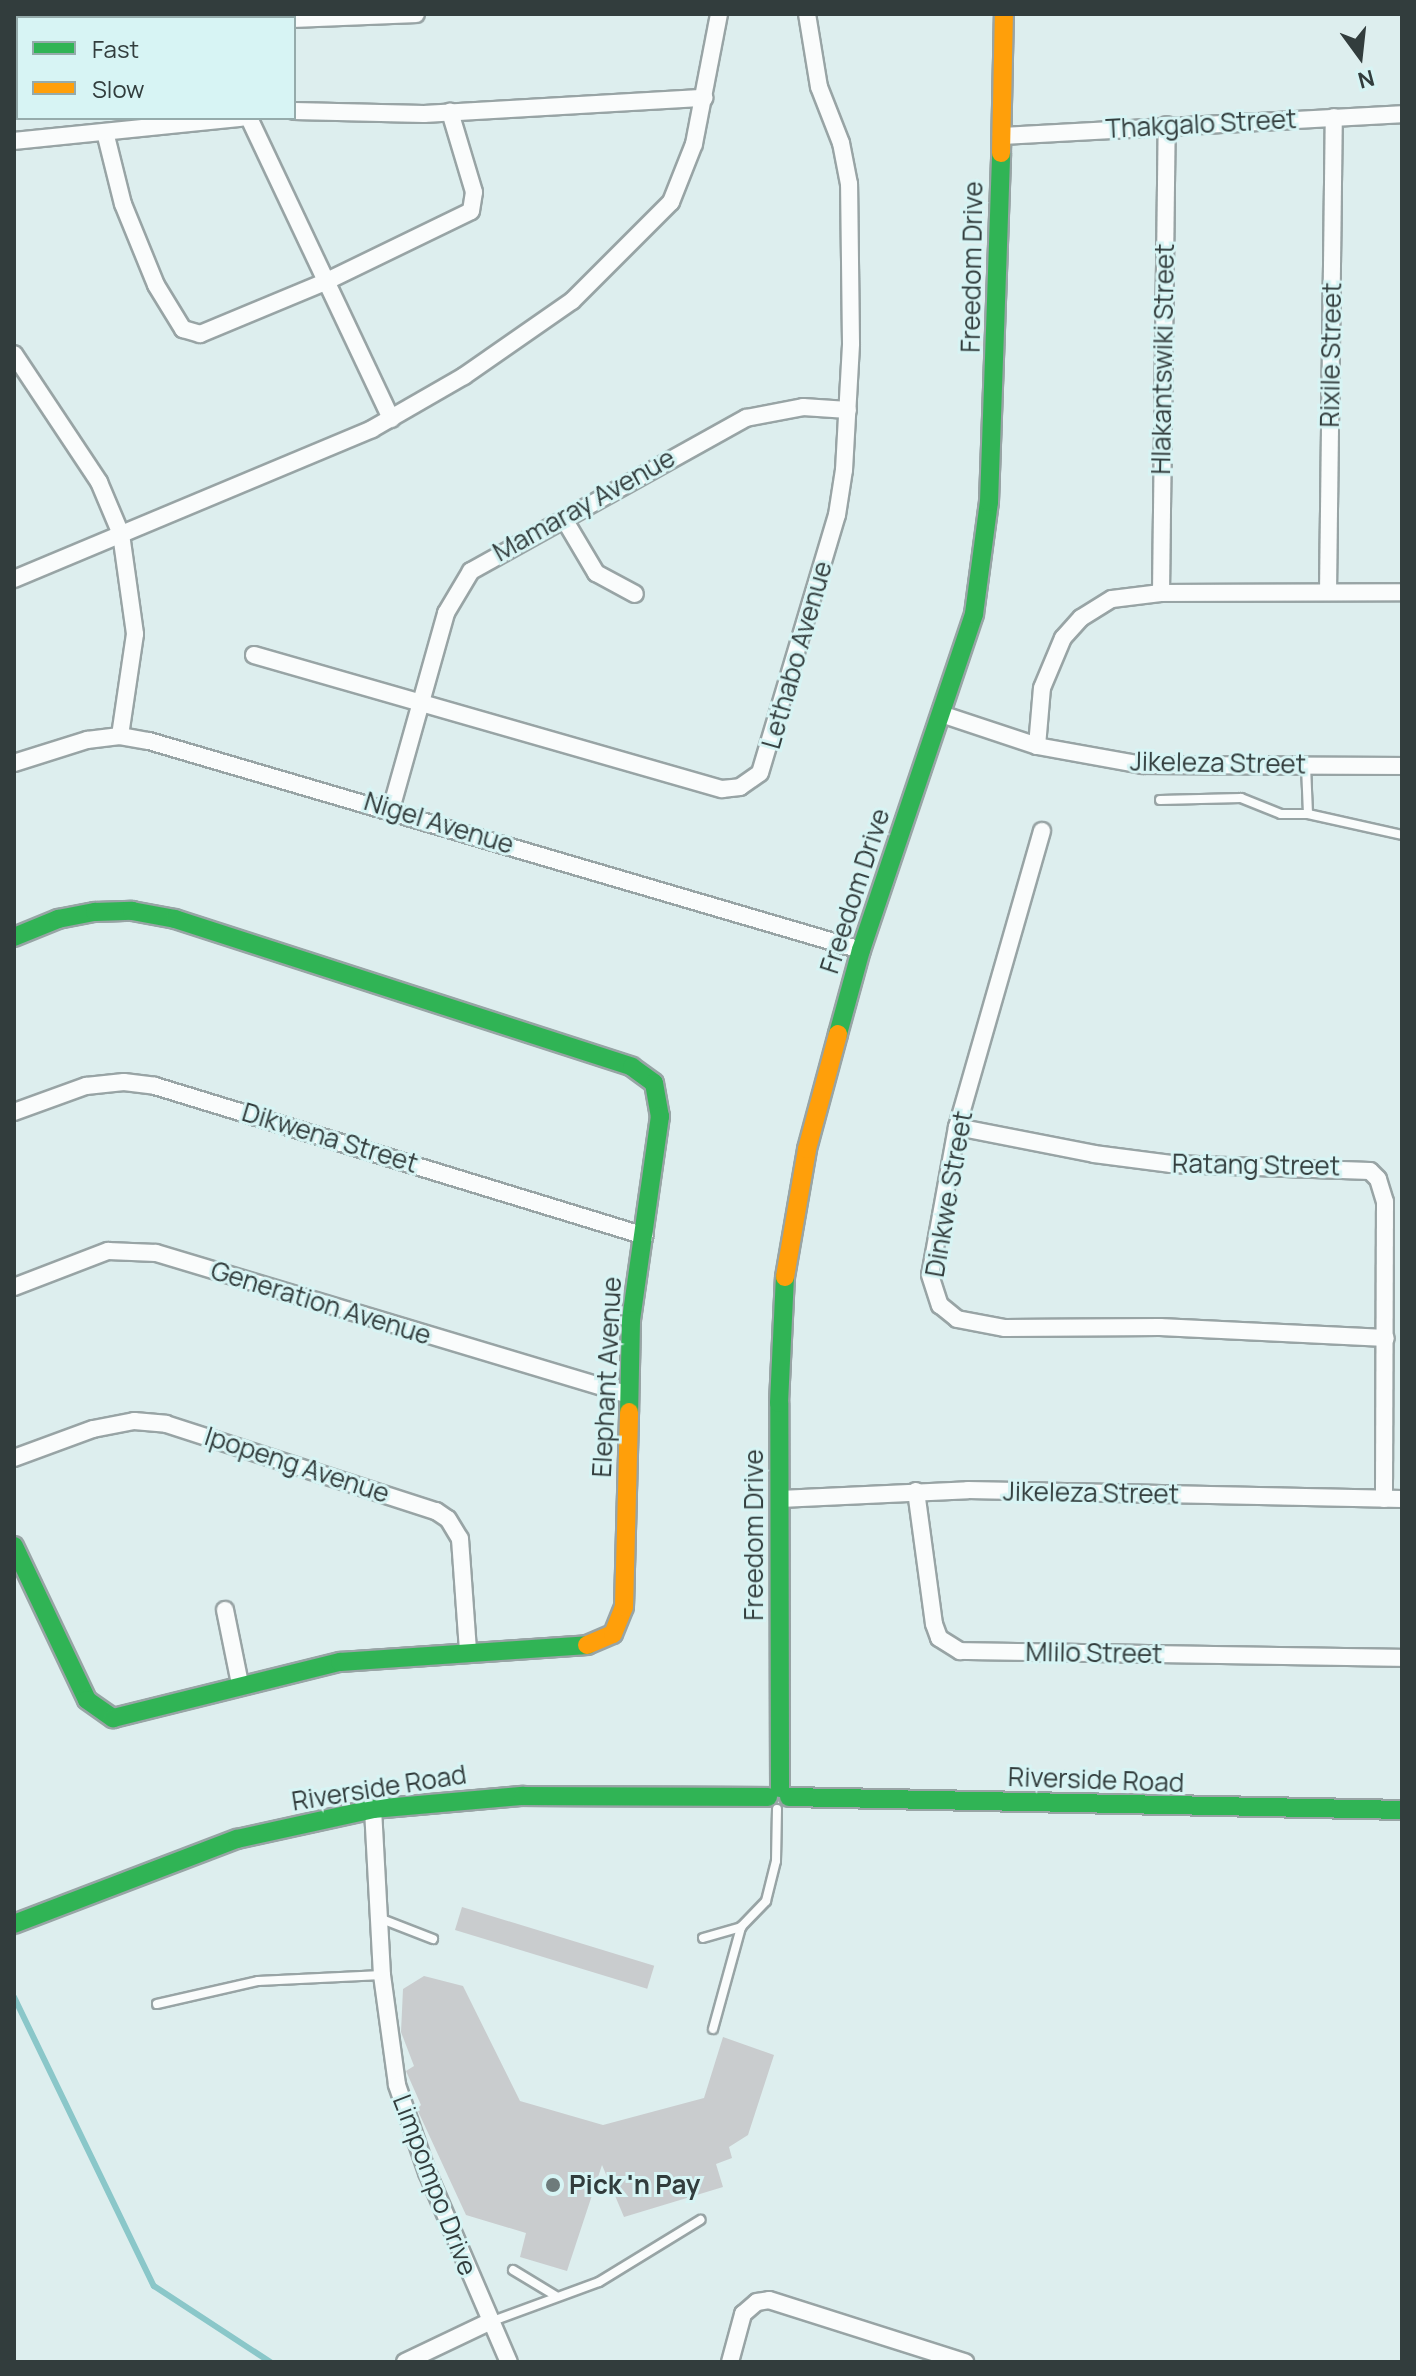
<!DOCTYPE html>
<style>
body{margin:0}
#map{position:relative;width:1416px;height:2376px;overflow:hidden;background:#dee;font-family:Manrope,sans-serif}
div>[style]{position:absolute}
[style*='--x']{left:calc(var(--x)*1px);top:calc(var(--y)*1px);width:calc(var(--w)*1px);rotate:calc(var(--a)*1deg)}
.stream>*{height:6px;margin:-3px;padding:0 3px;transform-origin:3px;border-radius:3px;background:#8ac7c9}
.building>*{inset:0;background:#c9ccce;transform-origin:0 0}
.roads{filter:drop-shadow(2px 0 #98a4a5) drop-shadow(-2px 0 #98a4a5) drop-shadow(0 2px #98a4a5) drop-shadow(0 -2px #98a4a5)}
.lane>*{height:8px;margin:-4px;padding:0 4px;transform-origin:4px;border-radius:4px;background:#fafcfc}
.street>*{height:16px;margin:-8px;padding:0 8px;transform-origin:8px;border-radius:8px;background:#fafcfc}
.fast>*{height:18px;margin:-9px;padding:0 9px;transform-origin:9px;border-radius:9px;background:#30b455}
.slow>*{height:18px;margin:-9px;padding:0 9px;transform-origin:9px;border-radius:9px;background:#ff9f0a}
.dots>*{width:22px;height:22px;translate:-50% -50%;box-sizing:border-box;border:4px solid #d7f4f4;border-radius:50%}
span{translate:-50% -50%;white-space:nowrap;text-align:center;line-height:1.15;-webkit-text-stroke:6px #d7f4f4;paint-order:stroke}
.street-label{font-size:26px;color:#323d3d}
.poi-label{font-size:26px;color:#323d3d;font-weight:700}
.left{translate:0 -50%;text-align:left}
.frame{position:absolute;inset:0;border:16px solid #323d3d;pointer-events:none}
.legend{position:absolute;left:16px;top:16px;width:280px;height:104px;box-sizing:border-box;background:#d7f4f4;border:2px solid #95abab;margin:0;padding:10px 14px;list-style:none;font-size:24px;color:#323d3d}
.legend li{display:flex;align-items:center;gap:16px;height:40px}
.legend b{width:40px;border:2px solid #95abab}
.north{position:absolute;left:1320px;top:16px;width:80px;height:80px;-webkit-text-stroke:6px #d7f4f4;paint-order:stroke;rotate:165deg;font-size:22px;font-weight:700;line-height:32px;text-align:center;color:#323d3d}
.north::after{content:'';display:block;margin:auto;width:28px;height:36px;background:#323d3d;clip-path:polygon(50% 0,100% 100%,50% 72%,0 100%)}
</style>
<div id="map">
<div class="stream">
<i style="--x:14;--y:1997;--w:321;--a:64.2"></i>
<i style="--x:154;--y:2286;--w:139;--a:33.2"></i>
</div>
<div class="building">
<i style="left:462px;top:1907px;width:201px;height:24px;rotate:17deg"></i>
<i style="clip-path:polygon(424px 1976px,463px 1986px,520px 2101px,603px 2125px,704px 2098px,723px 2037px,774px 2055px,748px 2135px,729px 2147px,732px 2158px,716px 2164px,723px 2187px,624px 2217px,602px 2165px,567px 2271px,520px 2257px,526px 2233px,466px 2215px,417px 2109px,421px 2105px,406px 2071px,414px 2066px,401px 2032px,403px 1989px)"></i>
</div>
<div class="roads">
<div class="lane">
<i style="--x:1306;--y:766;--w:48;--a:87.6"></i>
<i style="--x:1308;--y:814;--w:96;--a:12.6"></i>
<i style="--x:1160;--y:800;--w:81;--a:-1.4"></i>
<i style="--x:1241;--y:798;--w:43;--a:21.8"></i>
<i style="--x:1281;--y:814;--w:27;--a:0"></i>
<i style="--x:379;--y:1918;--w:58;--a:21.3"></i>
<i style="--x:703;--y:1938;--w:40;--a:-16"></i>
<i style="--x:741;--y:1927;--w:36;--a:-46"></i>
<i style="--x:766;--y:1901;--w:41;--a:-76"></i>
<i style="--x:776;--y:1861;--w:52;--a:-88.9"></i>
<i style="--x:157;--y:2004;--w:104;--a:-12.8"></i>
<i style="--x:258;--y:1981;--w:124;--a:-2.8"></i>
<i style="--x:713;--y:2029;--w:106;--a:-74.6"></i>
<i style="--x:513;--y:2270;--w:50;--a:31.2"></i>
<i style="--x:490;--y:2322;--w:116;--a:-20.2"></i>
<i style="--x:599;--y:2282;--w:119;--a:-31.5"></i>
</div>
<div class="street">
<i style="--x:294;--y:19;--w:122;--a:-2.3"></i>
<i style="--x:14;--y:34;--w:4;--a:0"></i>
<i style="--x:294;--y:111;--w:130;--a:1.3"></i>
<i style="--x:424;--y:114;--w:281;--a:-3.3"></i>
<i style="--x:249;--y:118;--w:333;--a:64.7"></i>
<i style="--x:105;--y:132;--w:74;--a:76"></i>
<i style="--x:123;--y:204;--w:87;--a:67.8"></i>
<i style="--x:156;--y:285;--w:52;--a:58.5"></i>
<i style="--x:183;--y:329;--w:18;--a:16"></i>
<i style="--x:200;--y:334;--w:135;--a:-22.6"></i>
<i style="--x:325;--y:282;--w:162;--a:-25.9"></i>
<i style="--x:471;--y:211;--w:19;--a:-81"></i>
<i style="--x:474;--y:192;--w:84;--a:-106.7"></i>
<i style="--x:1001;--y:136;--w:402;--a:-3.1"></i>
<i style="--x:14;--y:141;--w:228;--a:-5.8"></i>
<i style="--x:14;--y:354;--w:154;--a:56.4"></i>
<i style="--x:99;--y:482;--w:56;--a:67.1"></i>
<i style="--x:121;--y:534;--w:101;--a:82"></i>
<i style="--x:135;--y:634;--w:103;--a:98.4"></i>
<i style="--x:564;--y:519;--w:63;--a:59.3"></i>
<i style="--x:596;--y:573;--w:44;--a:28.3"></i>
<i style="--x:14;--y:579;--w:388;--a:-22.7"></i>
<i style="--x:372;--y:429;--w:106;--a:-29.9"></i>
<i style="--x:464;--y:376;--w:131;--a:-34.8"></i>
<i style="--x:572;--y:301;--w:140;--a:-45"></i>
<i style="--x:671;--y:202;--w:62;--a:-68.4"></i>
<i style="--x:694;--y:144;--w:132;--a:-79.1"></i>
<i style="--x:1328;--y:592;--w:475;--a:-89.3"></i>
<i style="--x:1161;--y:593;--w:468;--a:-89.3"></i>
<i style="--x:254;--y:655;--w:487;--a:16"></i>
<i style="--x:722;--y:789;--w:18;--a:-6"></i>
<i style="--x:740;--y:787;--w:24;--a:-35"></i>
<i style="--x:760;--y:773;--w:269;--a:-73.4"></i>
<i style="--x:837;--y:515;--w:46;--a:-81.2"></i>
<i style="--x:844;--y:470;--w:127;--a:-86.8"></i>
<i style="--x:851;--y:343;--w:159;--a:-90.7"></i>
<i style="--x:849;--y:184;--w:42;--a:-101"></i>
<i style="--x:841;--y:143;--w:60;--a:-111.4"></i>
<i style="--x:819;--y:87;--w:74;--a:-99.3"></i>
<i style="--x:944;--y:715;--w:98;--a:18.4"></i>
<i style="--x:1037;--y:746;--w:108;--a:10.2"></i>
<i style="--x:1143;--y:765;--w:259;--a:0.2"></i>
<i style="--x:1037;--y:746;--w:58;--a:-85.1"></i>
<i style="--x:1042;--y:688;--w:54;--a:-67.2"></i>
<i style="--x:1063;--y:638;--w:27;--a:-48"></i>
<i style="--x:1081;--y:618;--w:36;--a:-32"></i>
<i style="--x:1112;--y:599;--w:49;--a:-7"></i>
<i style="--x:1161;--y:593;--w:241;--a:-0.2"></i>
<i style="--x:14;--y:763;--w:77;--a:-17.5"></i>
<i style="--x:87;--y:740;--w:33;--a:-7"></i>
<i style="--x:120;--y:736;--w:29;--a:10"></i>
<i style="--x:149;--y:741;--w:742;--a:16.36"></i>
<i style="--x:391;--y:809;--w:204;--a:-74.3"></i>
<i style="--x:446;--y:613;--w:49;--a:-59.2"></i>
<i style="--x:471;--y:571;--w:315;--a:-29.1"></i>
<i style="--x:746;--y:418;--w:58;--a:-10.9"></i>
<i style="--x:803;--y:407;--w:45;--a:3.8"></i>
<i style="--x:1042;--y:831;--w:308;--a:106"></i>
<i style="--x:957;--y:1127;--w:150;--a:100.3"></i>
<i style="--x:930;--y:1275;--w:32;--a:72"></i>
<i style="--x:940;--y:1305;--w:22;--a:39"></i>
<i style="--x:957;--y:1319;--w:49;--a:10.6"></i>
<i style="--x:1005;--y:1328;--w:155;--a:-0.4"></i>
<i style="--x:1160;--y:1327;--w:226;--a:2.8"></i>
<i style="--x:14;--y:1112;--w:77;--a:-19.9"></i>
<i style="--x:86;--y:1086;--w:38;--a:-6"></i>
<i style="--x:124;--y:1082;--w:31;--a:7"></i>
<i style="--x:155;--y:1086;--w:512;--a:17.02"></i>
<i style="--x:957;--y:1127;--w:140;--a:11.1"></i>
<i style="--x:1094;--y:1154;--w:78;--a:7.4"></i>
<i style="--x:1171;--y:1164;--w:199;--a:2"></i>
<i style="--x:1370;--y:1171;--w:11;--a:45"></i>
<i style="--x:1378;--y:1179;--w:24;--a:73"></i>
<i style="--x:1385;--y:1202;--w:297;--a:90.2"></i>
<i style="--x:14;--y:1287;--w:101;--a:-21"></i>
<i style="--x:108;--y:1251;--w:48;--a:2.4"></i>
<i style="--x:156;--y:1253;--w:494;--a:16.7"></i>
<i style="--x:14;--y:1458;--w:84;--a:-20.2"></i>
<i style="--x:93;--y:1429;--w:42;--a:-11"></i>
<i style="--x:134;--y:1421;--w:32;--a:5"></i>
<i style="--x:166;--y:1424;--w:284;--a:17.9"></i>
<i style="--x:436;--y:1511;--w:14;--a:34"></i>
<i style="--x:448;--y:1519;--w:23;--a:59"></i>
<i style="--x:460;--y:1539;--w:111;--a:85.9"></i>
<i style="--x:916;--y:1491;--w:134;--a:82.3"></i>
<i style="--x:934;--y:1624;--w:15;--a:70"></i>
<i style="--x:939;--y:1638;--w:25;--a:32"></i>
<i style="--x:960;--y:1651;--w:442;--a:0.9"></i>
<i style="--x:780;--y:1499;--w:188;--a:-2.7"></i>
<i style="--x:968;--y:1490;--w:434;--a:1.2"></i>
<i style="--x:225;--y:1610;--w:76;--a:78.5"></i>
<i style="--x:373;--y:1809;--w:166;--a:86.9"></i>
<i style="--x:382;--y:1975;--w:111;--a:82.2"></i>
<i style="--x:397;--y:2085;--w:92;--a:71"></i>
<i style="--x:427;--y:2172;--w:207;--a:66.7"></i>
<i style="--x:405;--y:2362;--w:93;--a:-25.5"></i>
<i style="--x:730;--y:2362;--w:50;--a:-74.8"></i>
<i style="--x:743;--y:2314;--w:18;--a:-41"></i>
<i style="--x:757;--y:2302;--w:12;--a:-9"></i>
<i style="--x:769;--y:2300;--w:206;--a:17.6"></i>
</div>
<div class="fast">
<i style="--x:14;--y:937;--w:48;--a:-22.2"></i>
<i style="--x:58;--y:919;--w:38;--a:-11"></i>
<i style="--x:95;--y:912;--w:37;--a:-2"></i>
<i style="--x:132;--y:911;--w:44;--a:10.5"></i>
<i style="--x:175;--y:919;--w:480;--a:17.9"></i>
<i style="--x:632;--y:1067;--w:27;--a:36"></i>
<i style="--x:654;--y:1083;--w:34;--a:80"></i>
<i style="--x:660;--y:1116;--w:206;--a:98.1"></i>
<i style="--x:631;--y:1320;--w:92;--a:91.2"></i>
<i style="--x:838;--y:1034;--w:87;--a:-74.7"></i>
<i style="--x:861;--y:950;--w:354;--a:-71.4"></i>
<i style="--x:974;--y:614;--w:113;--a:-82.4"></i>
<i style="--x:989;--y:502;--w:349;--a:-88"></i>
<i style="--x:14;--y:1546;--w:170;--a:64.6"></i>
<i style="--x:87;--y:1700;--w:32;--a:35"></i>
<i style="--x:113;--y:1718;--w:234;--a:-13.9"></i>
<i style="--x:340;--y:1662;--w:248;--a:-3.9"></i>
<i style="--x:780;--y:1788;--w:385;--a:-90.1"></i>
<i style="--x:779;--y:1403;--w:126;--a:-87.3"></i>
<i style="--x:789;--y:1797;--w:613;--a:1.21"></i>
<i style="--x:14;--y:1924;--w:239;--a:-20.9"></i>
<i style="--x:237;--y:1839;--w:139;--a:-12.4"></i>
<i style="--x:373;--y:1809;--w:151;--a:-5"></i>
<i style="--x:523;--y:1796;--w:245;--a:0.2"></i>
</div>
<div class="slow">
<i style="--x:1001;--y:153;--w:139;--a:-88.8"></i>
<i style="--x:785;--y:1277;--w:130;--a:-80.2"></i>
<i style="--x:807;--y:1149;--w:119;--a:-74.9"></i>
<i style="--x:587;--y:1645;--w:28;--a:-23"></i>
<i style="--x:613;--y:1634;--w:29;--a:-68"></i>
<i style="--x:624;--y:1607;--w:195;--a:-88.5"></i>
</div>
</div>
<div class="dots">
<i style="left:553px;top:2185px;background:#6e7b7b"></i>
</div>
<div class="street-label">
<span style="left:1201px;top:124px;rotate:-3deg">Thakgalo Street</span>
<span style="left:972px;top:267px;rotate:-89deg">Freedom Drive</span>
<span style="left:1331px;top:355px;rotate:-89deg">Rixile Street</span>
<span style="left:1163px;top:359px;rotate:-89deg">Hlakantswiki Street</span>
<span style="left:584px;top:505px;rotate:-29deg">Mamaray Avenue</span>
<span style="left:797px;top:655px;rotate:-74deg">Lethabo Avenue</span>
<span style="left:1218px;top:763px;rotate:1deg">Jikeleza Street</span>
<span style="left:439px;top:823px;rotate:17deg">Nigel Avenue</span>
<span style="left:855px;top:891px;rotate:-72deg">Freedom Drive</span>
<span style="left:330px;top:1138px;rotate:17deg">Dikwena Street</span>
<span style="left:1256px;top:1165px;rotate:1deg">Ratang Street</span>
<span style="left:949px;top:1194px;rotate:-80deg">Dinkwe Street</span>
<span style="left:321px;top:1303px;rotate:17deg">Generation Avenue</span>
<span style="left:607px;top:1377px;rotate:-87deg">Elephant Avenue</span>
<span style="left:297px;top:1465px;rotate:18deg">Ipopeng Avenue</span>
<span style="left:1091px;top:1493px;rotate:1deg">Jikeleza Street</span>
<span style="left:754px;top:1535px;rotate:-90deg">Freedom Drive</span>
<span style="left:1094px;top:1653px;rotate:1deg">Mlilo Street</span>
<span style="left:1096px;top:1780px;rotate:2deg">Riverside Road</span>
<span style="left:379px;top:1788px;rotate:-9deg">Riverside Road</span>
<span style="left:435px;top:2185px;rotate:69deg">Limpompo Drive</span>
</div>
<div class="poi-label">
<span class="left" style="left:569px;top:2185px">Pick 'n Pay</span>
</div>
<div class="frame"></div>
<ul class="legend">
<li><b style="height:10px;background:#30b455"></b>Fast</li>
<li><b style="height:10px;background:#ff9f0a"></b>Slow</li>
</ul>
<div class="north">N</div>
</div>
